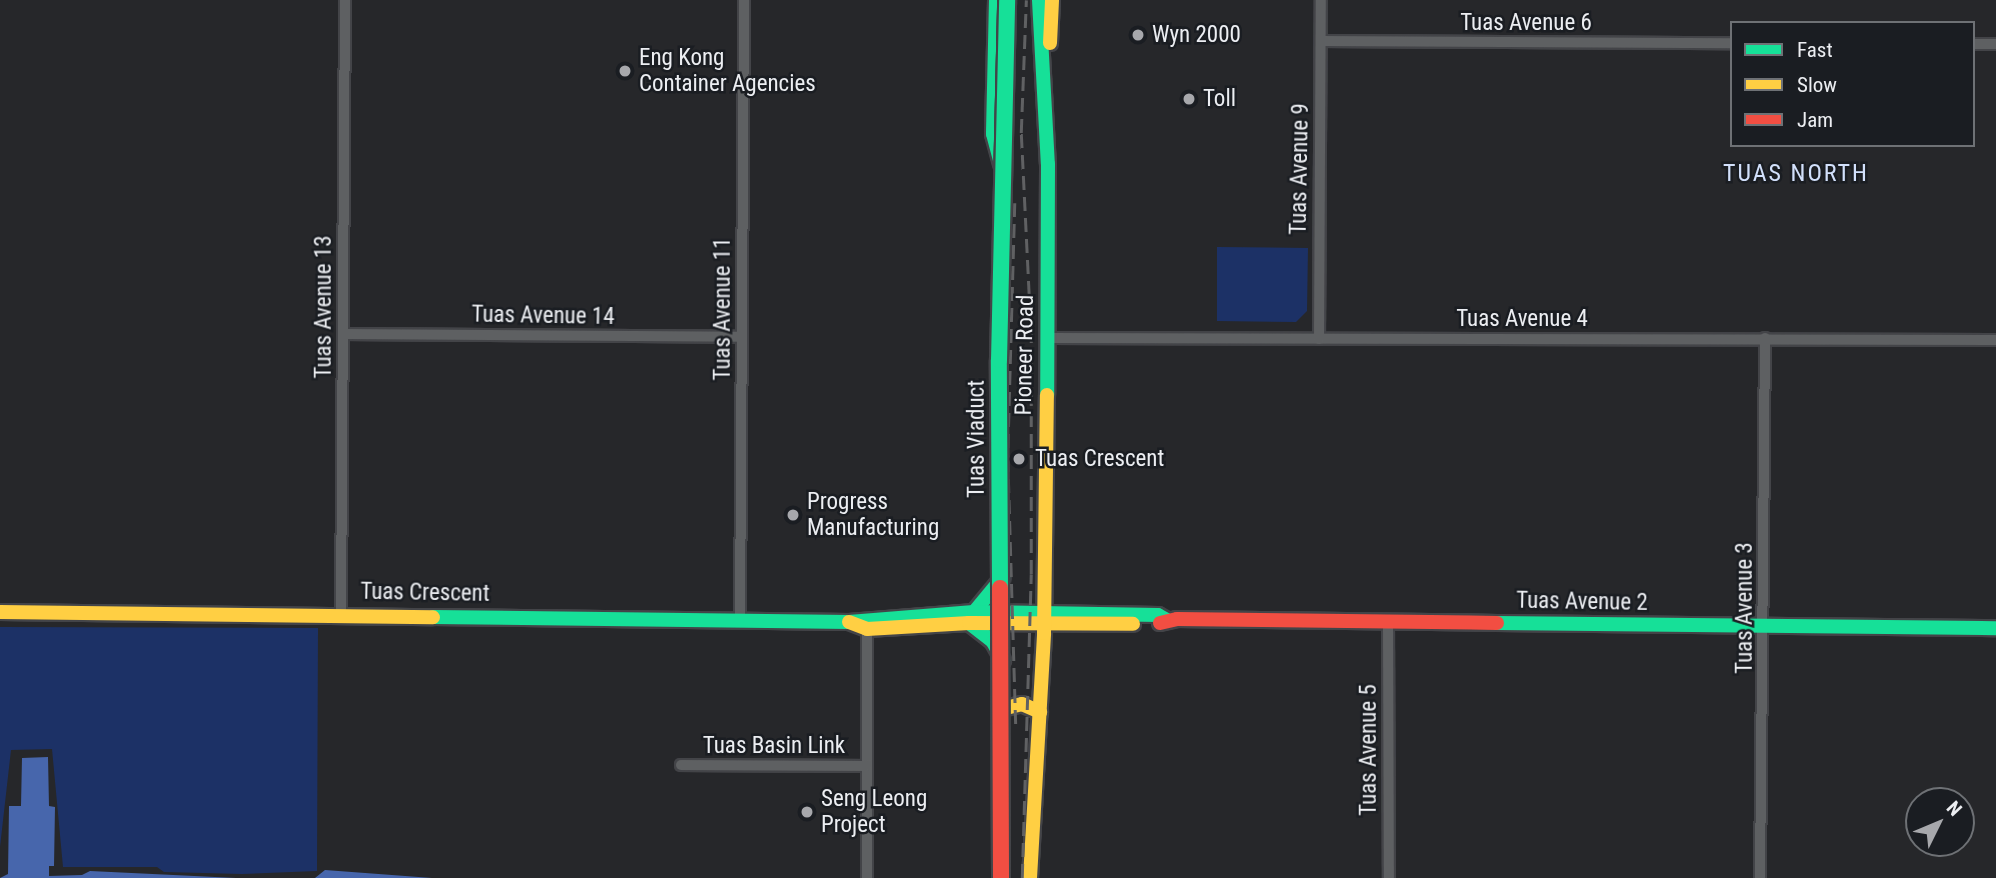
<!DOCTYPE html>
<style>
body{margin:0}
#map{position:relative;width:1996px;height:878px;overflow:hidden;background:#26272a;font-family:"Roboto Condensed",sans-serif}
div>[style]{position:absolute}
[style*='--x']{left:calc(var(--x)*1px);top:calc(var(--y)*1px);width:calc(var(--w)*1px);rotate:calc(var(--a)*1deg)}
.green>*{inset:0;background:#1c3166}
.water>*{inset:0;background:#4766ac}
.roads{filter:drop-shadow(2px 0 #434448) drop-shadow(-2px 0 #434448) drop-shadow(0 2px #434448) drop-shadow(0 -2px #434448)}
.street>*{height:10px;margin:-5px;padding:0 5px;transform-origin:5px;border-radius:5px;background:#5e6062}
.fast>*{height:14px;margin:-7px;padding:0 7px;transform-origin:7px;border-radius:7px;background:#16e098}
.slow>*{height:14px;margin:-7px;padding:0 7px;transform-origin:7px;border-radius:7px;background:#ffcf43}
.jam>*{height:14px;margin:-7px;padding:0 7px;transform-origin:7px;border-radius:7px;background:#f24e42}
.rail>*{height:2.5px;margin-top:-1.25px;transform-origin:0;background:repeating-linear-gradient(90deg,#606163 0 14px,transparent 0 21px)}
.bridges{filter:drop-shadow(2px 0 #434448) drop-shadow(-2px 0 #434448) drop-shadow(0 2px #434448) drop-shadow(0 -2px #434448)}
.fast-bridge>*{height:16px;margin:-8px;padding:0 8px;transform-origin:8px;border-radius:8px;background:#16e098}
.jam-bridge>*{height:16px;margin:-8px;padding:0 8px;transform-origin:8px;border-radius:8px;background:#f24e42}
.dots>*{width:19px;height:19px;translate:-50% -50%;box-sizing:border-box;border:4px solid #1a1d22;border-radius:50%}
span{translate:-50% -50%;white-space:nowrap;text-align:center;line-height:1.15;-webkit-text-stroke:5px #1a1d22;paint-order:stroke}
.street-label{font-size:23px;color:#eceef2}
.poi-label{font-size:23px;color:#eceef2}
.left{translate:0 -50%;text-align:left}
.neighbourhood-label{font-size:24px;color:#d2e0fb;letter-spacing:2px}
.legend{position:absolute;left:1730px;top:21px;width:245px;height:126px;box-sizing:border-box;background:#1a1d22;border:2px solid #6e7175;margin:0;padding:9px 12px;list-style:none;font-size:21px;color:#eceef2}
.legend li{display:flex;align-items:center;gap:14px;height:35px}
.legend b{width:35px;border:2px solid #6e7175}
.north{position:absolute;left:1905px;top:787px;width:70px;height:70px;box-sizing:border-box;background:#1a1d22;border:2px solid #6e7175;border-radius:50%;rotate:47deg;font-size:19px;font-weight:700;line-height:28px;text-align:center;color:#eceef2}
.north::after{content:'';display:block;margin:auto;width:24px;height:32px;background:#a7a8ac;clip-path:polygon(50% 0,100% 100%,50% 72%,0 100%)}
</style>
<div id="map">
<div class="green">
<i style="clip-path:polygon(1217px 247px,1308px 248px,1307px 311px,1296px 322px,1217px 321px)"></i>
<i style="clip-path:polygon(0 627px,318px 628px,317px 871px,242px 874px,164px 872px,157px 867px,63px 867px,52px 749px,11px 750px,0 847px)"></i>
</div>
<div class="water">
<i style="clip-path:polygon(48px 757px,49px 806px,55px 807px,54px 866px,49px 866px,49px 876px,82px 875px,90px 871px,236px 878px,0 878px,8px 874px,9px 806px,21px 806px,22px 758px)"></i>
<i style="clip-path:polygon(325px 870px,432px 878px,615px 878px,315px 878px)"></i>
</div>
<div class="roads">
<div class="street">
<i style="--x:1321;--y:41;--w:411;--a:0.3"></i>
<i style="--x:1973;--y:44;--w:23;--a:0"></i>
<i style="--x:343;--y:334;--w:399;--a:0.4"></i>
<i style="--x:1048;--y:338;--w:948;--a:0.12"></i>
<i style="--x:1319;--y:339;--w:339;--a:-89.7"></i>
<i style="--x:341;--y:615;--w:615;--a:-89.63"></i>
<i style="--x:740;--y:619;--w:619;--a:-89.63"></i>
<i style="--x:1388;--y:622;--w:256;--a:89.8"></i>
<i style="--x:867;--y:623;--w:255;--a:90"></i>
<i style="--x:681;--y:765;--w:186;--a:0.3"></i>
<i style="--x:1760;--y:878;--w:540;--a:-89.47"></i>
</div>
<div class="fast">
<i style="--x:996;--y:0;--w:134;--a:91.3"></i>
<i style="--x:993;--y:134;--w:31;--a:75"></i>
<i style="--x:1039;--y:0;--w:164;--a:86.9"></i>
<i style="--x:1048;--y:164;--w:231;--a:90.2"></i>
<i style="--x:974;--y:612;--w:45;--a:-50.4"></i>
<i style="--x:433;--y:617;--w:416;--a:0.7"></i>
<i style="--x:849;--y:622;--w:125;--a:-4.6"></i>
<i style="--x:974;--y:612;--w:184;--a:0.9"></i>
<i style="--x:1158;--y:615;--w:10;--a:29"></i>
<i style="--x:969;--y:623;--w:31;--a:38"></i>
<i style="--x:993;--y:642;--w:21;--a:61"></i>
<i style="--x:1497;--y:623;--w:499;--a:0.6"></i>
</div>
<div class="slow">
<i style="--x:1050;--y:43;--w:43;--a:-87.3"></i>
<i style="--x:0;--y:612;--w:433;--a:0.7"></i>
<i style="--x:849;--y:622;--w:19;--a:21"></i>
<i style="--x:867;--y:629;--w:102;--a:-3.4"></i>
<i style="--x:969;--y:623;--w:164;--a:0.3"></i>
<i style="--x:1006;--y:708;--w:16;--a:-14"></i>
<i style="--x:1022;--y:704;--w:20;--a:24"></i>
<i style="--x:1030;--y:878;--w:245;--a:-86.7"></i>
<i style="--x:1044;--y:633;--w:238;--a:-89.3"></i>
</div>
<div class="jam">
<i style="--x:1160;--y:623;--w:17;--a:-13"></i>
<i style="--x:1177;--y:619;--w:320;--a:0.7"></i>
</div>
</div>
<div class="rail">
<i style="--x:1015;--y:203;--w:255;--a:91.6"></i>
<i style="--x:1008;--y:458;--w:266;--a:88.3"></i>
<i style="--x:1022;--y:878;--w:304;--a:-88.3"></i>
<i style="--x:1031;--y:574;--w:237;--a:-90"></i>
<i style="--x:1031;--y:337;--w:204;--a:-92.8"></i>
<i style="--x:1021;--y:133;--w:133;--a:-87.8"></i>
</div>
<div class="bridges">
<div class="fast-bridge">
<i style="--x:1000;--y:588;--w:228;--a:-90.3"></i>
<i style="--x:999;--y:360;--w:360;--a:-88.7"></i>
</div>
<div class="jam-bridge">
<i style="--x:1000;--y:588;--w:290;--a:89.8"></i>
</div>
</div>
<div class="dots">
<i style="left:1138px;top:35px;background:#a7a8ac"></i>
<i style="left:625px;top:71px;background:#a7a8ac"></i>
<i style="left:1189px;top:99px;background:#a7a8ac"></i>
<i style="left:1019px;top:459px;background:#a7a8ac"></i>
<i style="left:793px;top:515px;background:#a7a8ac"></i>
<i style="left:807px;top:812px;background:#a7a8ac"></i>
</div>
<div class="street-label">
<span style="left:1526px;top:23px">Tuas Avenue 6</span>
<span style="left:1300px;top:169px;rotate:-89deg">Tuas Avenue 9</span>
<span style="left:324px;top:307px;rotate:-90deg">Tuas Avenue 13</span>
<span style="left:723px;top:309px;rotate:-90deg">Tuas Avenue 11</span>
<span style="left:543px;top:316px;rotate:1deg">Tuas Avenue 14</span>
<span style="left:1522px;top:319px">Tuas Avenue 4</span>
<span style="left:1025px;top:355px;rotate:-89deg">Pioneer Road</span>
<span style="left:977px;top:439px;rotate:-90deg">Tuas Viaduct</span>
<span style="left:425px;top:593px;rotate:1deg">Tuas Crescent</span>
<span style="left:1582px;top:602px;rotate:1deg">Tuas Avenue 2</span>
<span style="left:1745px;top:608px;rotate:-90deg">Tuas Avenue 3</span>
<span style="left:774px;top:746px">Tuas Basin Link</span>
<span style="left:1369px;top:750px;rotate:-90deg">Tuas Avenue 5</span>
</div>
<div class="poi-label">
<span class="left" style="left:1152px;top:35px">Wyn 2000</span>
<span class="left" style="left:639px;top:71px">Eng Kong<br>Container Agencies</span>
<span class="left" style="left:1203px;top:99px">Toll</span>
<span class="left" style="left:1035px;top:459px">Tuas Crescent</span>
<span class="left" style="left:807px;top:515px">Progress<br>Manufacturing</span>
<span class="left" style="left:821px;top:812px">Seng Leong<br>Project</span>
</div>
<div class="neighbourhood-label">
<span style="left:1796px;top:174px">TUAS NORTH</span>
</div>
<ul class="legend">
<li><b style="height:9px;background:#16e098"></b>Fast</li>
<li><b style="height:9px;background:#ffcf43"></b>Slow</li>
<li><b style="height:9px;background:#f24e42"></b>Jam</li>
</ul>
<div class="north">N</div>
</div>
